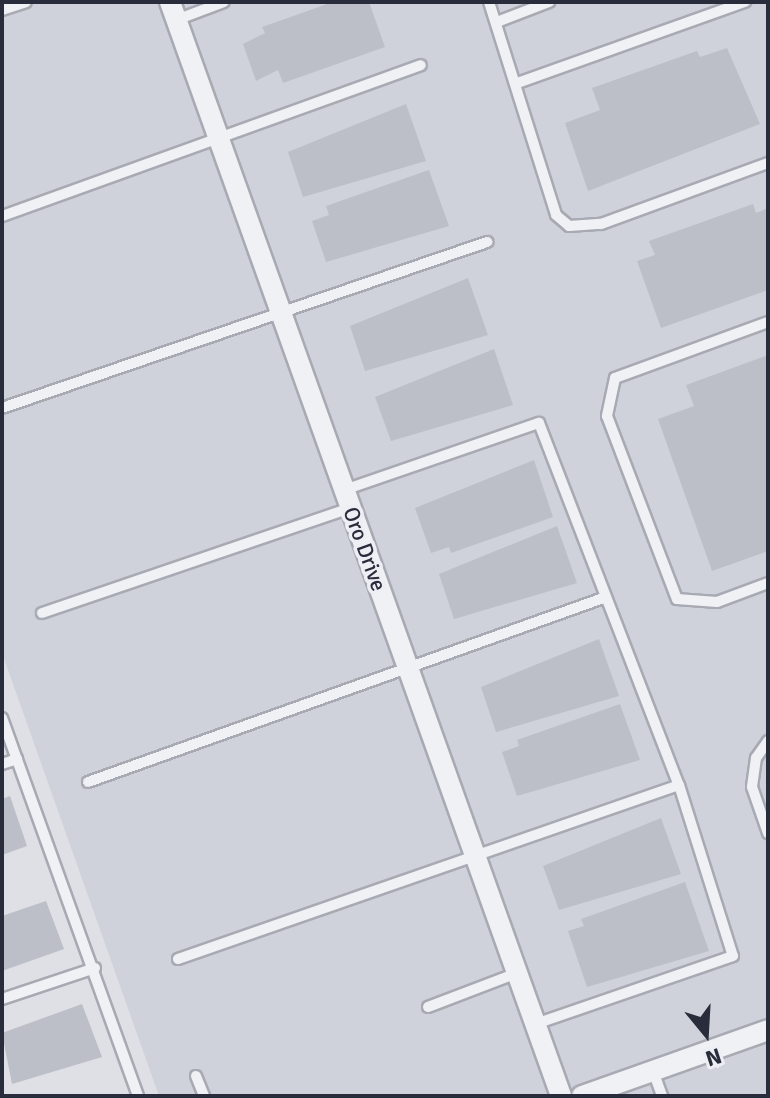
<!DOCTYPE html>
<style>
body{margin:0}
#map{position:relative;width:770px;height:1098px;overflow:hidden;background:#dee0e6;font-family:Signika,sans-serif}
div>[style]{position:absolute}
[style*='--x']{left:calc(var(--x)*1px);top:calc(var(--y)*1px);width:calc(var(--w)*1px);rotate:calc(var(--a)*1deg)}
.built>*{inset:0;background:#d0d2db}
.building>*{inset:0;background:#bcbec8}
.roads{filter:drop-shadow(2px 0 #a8aab3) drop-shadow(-2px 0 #a8aab3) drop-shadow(0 2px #a8aab3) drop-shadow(0 -2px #a8aab3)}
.service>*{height:10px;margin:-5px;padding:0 5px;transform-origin:5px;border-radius:5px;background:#f0f1f5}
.minor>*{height:20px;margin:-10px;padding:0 10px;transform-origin:10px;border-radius:10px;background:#f0f1f5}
span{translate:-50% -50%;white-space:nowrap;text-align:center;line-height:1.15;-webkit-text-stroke:7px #edeff4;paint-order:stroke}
.street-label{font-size:22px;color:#292c3b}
.frame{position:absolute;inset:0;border:4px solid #292c3b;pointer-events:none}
.north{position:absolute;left:666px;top:994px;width:80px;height:80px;-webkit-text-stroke:6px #edeff4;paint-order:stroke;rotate:162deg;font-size:22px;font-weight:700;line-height:32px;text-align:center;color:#292c3b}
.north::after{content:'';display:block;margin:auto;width:28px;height:36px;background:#292c3b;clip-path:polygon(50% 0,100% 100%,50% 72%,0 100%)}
</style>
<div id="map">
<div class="built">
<i style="clip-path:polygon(2px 2px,768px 2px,768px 1096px,159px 1096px,2px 653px)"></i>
</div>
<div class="building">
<i style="clip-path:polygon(333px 2px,369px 2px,385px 47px,283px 83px,278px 70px,256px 81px,243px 44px,265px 33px,262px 27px)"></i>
<i style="clip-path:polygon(727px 48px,760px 124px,588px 191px,565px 123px,600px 110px,592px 88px,697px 51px,700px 57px)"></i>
<i style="clip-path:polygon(406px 104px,426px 161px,303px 197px,288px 152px)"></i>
<i style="clip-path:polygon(429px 170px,449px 226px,326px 262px,312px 221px,329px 215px,326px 206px)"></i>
<i style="clip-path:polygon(753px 204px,756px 213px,768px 208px,768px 290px,661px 328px,637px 261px,655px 255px,649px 241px)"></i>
<i style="clip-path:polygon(468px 278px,488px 335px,365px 371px,350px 326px)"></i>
<i style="clip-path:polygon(494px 349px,513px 405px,391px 441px,375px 397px)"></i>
<i style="clip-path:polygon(768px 355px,768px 551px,712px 571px,658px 419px,694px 406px,686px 385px)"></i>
<i style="clip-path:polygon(534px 460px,553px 517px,451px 553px,449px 547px,431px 553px,415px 508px)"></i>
<i style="clip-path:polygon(557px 526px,577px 583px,454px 619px,439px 574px)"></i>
<i style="clip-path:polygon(599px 639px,619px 696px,496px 732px,481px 687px)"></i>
<i style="clip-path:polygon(620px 704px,640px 760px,517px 796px,502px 752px,519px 746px,517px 740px)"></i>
<i style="clip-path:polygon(10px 796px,27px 846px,2px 855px,2px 799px)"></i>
<i style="clip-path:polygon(661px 818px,681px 874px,559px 910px,543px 866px)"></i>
<i style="clip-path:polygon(685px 882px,709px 951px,587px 987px,568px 931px,584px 926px,581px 919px)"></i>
<i style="clip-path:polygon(46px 901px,64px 949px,2px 971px,2px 916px)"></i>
<i style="clip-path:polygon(82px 1004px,102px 1057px,12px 1084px,2px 1033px)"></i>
</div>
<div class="roads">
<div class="service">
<i style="--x:489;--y:2;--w:223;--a:72.5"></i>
<i style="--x:556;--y:215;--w:17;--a:40"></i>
<i style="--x:569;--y:226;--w:32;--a:-4"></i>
<i style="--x:601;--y:224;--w:178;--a:-20.1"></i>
<i style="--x:2;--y:10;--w:25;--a:-18"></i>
<i style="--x:176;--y:20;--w:51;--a:-20.6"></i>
<i style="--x:497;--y:22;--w:56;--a:-21"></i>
<i style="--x:520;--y:82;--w:239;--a:-19.6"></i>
<i style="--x:2;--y:216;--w:445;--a:-19.8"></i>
<i style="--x:768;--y:322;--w:163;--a:159.9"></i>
<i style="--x:615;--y:378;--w:39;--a:102"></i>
<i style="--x:607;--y:416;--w:196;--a:69.1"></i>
<i style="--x:677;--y:599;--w:40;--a:4.3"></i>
<i style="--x:717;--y:602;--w:54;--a:-20.4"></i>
<i style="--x:2;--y:408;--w:513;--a:-18.89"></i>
<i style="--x:344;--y:490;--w:206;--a:-19"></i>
<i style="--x:539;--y:423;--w:388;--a:68.9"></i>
<i style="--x:42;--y:613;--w:326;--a:-18.8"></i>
<i style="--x:2;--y:718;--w:402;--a:70.2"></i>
<i style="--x:768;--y:741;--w:21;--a:125"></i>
<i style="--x:756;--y:758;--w:29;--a:98"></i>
<i style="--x:752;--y:787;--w:49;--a:70.8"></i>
<i style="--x:2;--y:764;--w:16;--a:-18"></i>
<i style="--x:88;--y:782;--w:550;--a:-19.65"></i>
<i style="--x:178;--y:959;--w:530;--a:-19.15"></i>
<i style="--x:679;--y:785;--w:179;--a:72.5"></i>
<i style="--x:733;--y:956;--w:209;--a:161"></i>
<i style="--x:2;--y:999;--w:98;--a:-18.4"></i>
<i style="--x:428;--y:1007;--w:95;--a:-20.9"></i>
<i style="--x:653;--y:1071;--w:27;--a:70"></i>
<i style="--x:196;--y:1076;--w:22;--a:68"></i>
</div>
<div class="minor">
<i style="--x:170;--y:2;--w:1162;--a:70.33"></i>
<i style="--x:582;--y:1096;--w:197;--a:-19.5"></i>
</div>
</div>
<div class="street-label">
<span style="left:365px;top:549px;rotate:70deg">Oro Drive</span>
</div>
<div class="frame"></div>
<div class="north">N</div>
</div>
